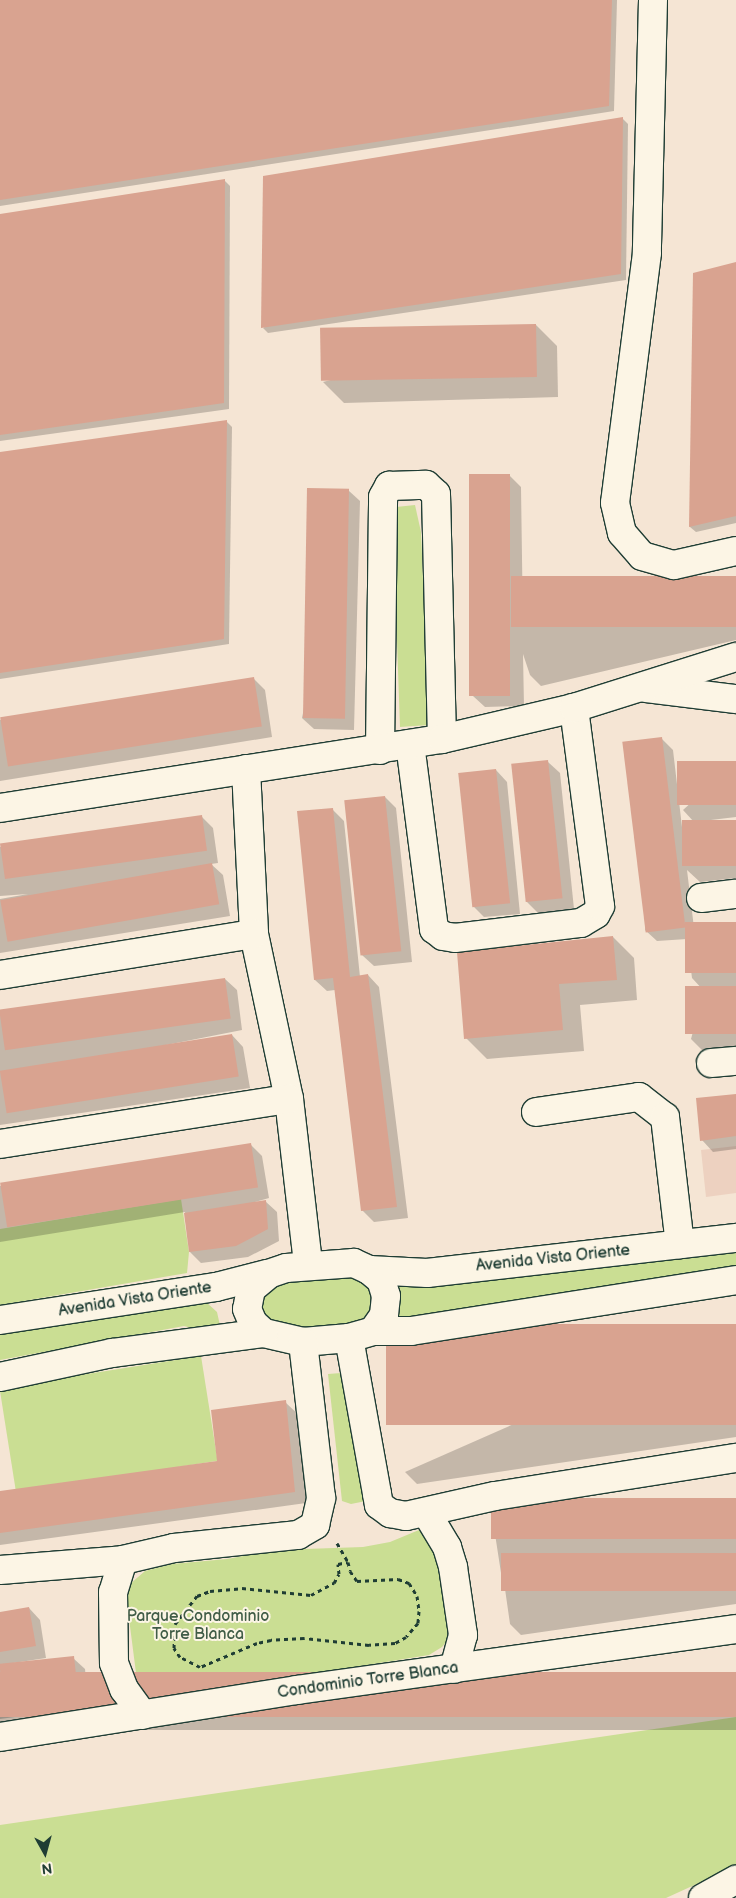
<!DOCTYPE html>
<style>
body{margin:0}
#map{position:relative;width:736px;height:1898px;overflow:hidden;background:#f5e5d4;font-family:"Balsamiq Sans",sans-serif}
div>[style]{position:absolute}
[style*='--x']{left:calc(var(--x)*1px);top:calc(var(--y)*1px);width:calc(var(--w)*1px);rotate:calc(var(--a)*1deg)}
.built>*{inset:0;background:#edd1c0}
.green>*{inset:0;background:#cade93;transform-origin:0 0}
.shadow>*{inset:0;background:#0003;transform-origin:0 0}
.building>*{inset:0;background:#d9a390;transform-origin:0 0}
.path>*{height:3px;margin-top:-1.5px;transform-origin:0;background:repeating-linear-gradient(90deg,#1f3d34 0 4px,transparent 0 8px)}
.roads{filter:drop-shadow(1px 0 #1f3d34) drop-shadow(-1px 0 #1f3d34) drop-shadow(0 1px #1f3d34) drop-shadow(0 -1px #1f3d34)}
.minor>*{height:28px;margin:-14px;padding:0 14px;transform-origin:14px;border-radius:14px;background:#fcf5e5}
span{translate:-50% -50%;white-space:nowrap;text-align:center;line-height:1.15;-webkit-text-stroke:4px #fcf5e5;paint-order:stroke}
.street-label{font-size:16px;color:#1f3d34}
.park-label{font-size:16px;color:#415d47}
.north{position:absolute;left:20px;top:1828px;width:50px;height:50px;-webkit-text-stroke:4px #fcf5e5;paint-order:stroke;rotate:173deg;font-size:14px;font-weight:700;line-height:20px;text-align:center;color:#1f3d34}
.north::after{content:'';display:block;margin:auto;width:18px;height:22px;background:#1f3d34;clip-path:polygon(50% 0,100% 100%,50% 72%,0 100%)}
</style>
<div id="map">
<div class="built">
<i style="clip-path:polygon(736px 1146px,736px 1193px,706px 1197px,701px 1150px)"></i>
</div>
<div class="green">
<i style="clip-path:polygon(415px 505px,421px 532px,429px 725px,400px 727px,393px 526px,396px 507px)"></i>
<i style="clip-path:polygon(181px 1199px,189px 1252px,187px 1273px,0 1305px,0 1229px)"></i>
<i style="clip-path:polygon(736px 1250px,736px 1271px,393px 1322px,399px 1294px,398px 1280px)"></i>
<i style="clip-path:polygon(367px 1275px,380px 1314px,313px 1337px,260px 1317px,261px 1294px,289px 1277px)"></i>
<i style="clip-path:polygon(206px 1302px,217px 1312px,221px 1330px,203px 1331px,184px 1326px,0 1360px,0 1333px)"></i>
<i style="left:201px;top:1356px;width:106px;height:204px;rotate:81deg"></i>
<i style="clip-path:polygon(341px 1373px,366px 1501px,351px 1504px,342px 1501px,328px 1374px)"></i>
<i style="clip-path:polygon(419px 1530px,430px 1534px,440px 1552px,451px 1636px,442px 1647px,429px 1655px,176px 1696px,153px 1693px,136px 1673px,127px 1603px,130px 1584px,145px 1571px,172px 1564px,227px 1559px,276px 1550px,363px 1547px,390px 1542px)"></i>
<i style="clip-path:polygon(736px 1717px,736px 1866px,666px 1898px,0 1898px,0 1825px)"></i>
</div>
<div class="shadow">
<i style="clip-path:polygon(0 0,617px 0,614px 111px,0 206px)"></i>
<i style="clip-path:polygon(623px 119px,628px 124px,626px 280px,268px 333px,263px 328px)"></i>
<i style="clip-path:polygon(224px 180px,230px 186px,229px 409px,0 441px,0 216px)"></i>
<i style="clip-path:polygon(736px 264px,736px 523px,696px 532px,690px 527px,694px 274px)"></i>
<i style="clip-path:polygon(536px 325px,557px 346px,558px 397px,344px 403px,323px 382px)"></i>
<i style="clip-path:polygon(226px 421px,232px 427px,229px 644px,0 679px,0 453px)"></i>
<i style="clip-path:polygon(509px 475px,521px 487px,523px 627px,736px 577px,736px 640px,541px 686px,530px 675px,523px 654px,524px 706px,485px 707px,473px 696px)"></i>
<i style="clip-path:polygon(348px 490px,360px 501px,354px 730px,314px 729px,302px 718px)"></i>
<i style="clip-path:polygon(254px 679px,265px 690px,272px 737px,0 781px,0 720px)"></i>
<i style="clip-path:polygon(661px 738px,673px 750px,682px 827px,736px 821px,736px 878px,700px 882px,687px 870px,694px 928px,736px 923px,736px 1047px,703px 1051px,691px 1039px,704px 991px,692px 978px,687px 939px,657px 941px,645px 930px)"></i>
<i style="clip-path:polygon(548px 762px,560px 773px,574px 909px,538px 913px,526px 901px)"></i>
<i style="clip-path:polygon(736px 762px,736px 817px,694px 822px,683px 810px)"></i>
<i style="clip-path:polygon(496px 770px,507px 782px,520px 914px,484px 917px,473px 906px,460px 774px)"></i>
<i style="clip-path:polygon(385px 797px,396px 808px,412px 962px,374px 966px,362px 955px)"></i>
<i style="clip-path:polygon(332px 809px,344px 821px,360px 977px,368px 975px,379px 987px,408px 1218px,374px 1222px,362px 1210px,335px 990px,327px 991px,315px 980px)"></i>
<i style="clip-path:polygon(202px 817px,213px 828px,218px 863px,211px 864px,223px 875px,230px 916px,0 953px,0 899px,28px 894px,0 896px,0 847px)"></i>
<i style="clip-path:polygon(613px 937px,634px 958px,637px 1000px,580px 1005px,584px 1051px,487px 1059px,466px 1038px)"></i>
<i style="clip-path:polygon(225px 979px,237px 990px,242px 1030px,161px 1046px,232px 1035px,243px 1047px,250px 1088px,0 1125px,0 1016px)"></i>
<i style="clip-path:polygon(736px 1095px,736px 1149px,713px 1152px,702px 1140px)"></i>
<i style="clip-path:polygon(251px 1145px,262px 1156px,269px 1198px,255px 1202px,265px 1201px,277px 1212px,279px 1241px,248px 1257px,201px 1263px,190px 1252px,185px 1212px,0 1242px,0 1186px)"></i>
<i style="clip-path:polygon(736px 1326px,736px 1437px,417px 1484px,405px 1472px)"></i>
<i style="clip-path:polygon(285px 1402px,302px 1418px,308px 1468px,303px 1469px,306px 1503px,0 1545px,0 1492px,220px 1463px)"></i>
<i style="clip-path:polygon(736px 1499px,736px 1604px,521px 1635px,510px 1624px,505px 1589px,724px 1554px,512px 1584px,501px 1573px,495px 1534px)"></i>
<i style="clip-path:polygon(29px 1608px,40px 1620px,46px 1658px,0 1665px,0 1613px)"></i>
<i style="clip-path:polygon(73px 1658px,85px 1669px,89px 1707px,0 1719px,0 1667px)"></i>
<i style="left:736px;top:1673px;width:57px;height:743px;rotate:90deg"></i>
</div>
<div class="building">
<i style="clip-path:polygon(0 0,612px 0,609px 106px,0 200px)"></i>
<i style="clip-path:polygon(623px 117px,621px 274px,261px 328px,263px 176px)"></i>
<i style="clip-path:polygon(225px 179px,224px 403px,0 435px,0 214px)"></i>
<i style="clip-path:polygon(736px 262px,736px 516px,689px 527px,693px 273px)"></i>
<i style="left:536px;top:324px;width:53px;height:216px;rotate:89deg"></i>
<i style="clip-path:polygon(227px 420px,224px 639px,0 673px,0 452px)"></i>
<i style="left:469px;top:474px;width:41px;height:222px"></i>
<i style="left:307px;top:488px;width:42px;height:230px;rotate:1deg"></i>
<i style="left:736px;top:576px;width:51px;height:225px;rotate:90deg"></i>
<i style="left:254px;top:677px;width:50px;height:257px;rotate:81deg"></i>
<i style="left:662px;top:737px;width:192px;height:40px;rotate:83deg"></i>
<i style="left:548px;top:760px;width:139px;height:37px;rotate:84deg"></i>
<i style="left:736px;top:761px;width:44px;height:59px;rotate:90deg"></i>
<i style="left:496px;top:769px;width:135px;height:38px;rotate:84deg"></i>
<i style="left:385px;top:796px;width:156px;height:41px;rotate:84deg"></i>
<i style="clip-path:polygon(333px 808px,350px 977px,368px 974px,397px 1207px,361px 1211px,333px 978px,314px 980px,297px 811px)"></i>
<i style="left:202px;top:815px;width:36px;height:204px;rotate:82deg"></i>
<i style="left:736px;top:820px;width:46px;height:54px;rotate:90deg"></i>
<i style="left:212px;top:863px;width:42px;height:215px;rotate:80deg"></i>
<i style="left:736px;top:922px;width:51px;height:51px;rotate:90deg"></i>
<i style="clip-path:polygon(613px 936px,617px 980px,559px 984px,563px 1030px,464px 1039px,457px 952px)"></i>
<i style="left:225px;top:978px;width:41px;height:228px;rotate:82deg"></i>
<i style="left:736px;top:986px;width:48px;height:51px;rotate:90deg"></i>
<i style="left:232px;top:1034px;width:43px;height:235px;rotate:81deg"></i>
<i style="clip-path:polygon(736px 1094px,736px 1136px,700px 1141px,696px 1098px)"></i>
<i style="left:251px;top:1143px;width:45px;height:254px;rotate:81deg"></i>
<i style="clip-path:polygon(266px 1200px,268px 1229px,236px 1246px,189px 1252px,184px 1213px)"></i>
<i style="left:736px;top:1324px;width:101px;height:350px;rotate:90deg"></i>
<i style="clip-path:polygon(286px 1400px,295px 1492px,0 1533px,0 1491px,217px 1461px,211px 1410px)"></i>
<i style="left:736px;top:1498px;width:41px;height:245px;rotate:90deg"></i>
<i style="left:736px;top:1553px;width:38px;height:235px;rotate:90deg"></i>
<i style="clip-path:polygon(29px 1607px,36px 1646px,0 1652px,0 1612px)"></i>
<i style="left:74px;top:1656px;width:40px;height:75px;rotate:84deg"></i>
<i style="left:736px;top:1672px;width:45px;height:743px;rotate:90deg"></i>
</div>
<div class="path">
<i style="--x:337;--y:1543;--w:22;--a:60"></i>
<i style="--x:348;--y:1562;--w:9;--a:77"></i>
<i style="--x:350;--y:1571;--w:12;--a:55"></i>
<i style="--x:357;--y:1581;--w:41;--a:-2.8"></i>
<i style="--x:398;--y:1579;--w:12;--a:20"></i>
<i style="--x:409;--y:1583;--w:15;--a:58"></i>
<i style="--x:417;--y:1596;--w:15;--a:82"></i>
<i style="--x:419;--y:1611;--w:12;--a:95"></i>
<i style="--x:418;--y:1623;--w:18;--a:131"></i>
<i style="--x:406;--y:1637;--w:13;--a:151"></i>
<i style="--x:395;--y:1643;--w:26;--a:176"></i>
<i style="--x:369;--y:1645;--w:65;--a:-173.9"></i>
<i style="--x:304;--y:1638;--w:33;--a:177"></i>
<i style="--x:271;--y:1640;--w:14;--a:168"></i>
<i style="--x:257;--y:1643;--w:62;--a:157.2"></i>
<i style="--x:200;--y:1667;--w:22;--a:-153"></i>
<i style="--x:180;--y:1657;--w:11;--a:-124"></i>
<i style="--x:174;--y:1648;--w:24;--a:-88"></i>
<i style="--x:175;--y:1624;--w:36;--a:-52"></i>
<i style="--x:197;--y:1596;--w:14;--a:-21"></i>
<i style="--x:210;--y:1591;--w:32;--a:-5"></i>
<i style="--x:242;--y:1588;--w:69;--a:5.8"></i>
<i style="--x:311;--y:1595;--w:26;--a:-28"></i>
<i style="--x:334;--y:1583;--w:10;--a:-61"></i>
<i style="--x:339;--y:1574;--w:10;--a:-96"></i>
<i style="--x:338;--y:1564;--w:10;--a:-11"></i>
</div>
<div class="roads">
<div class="minor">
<i style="--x:653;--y:0;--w:253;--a:91.4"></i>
<i style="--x:647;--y:253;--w:252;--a:97.3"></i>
<i style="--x:615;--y:503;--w:31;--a:77"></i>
<i style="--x:622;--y:533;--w:30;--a:49"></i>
<i style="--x:642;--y:556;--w:33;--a:16"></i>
<i style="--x:674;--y:565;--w:64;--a:-12.7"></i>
<i style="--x:646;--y:688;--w:91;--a:7"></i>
<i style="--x:410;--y:744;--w:187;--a:82.6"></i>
<i style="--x:434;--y:929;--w:11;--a:38"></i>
<i style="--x:443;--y:936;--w:12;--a:9"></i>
<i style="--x:455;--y:938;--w:127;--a:-6.8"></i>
<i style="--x:581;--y:923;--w:17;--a:-31"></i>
<i style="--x:596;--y:914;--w:9;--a:-63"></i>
<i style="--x:600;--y:906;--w:200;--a:-97.5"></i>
<i style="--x:380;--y:750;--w:253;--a:-89.3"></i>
<i style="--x:383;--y:497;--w:13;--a:-61"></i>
<i style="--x:389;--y:486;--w:37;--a:-2"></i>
<i style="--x:426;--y:485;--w:13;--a:42"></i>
<i style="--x:436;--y:494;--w:245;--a:88.6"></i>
<i style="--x:246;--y:769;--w:165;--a:87.2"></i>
<i style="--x:254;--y:934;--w:169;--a:78"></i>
<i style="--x:289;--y:1099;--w:166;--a:83.4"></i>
<i style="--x:0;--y:808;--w:447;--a:-8.9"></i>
<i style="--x:442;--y:739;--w:136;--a:-13.2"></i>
<i style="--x:574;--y:708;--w:170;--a:-17.5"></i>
<i style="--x:701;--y:898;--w:35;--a:-7"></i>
<i style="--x:0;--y:975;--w:257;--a:-9.2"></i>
<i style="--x:711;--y:1063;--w:25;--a:-5"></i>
<i style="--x:536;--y:1112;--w:104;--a:-8.3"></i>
<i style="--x:639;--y:1097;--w:33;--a:38"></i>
<i style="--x:665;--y:1117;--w:128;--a:83.3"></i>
<i style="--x:0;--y:1144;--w:292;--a:-8.9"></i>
<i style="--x:369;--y:1270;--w:58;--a:3"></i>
<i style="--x:427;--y:1273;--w:311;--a:-6.5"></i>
<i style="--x:0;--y:1320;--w:219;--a:-8.7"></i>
<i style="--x:216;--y:1287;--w:53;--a:-14.3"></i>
<i style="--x:373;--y:1331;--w:19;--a:-55"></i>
<i style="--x:384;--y:1315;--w:19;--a:-84"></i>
<i style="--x:386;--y:1296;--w:17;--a:-107"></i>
<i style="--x:381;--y:1280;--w:16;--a:-140"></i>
<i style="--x:369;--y:1270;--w:17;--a:-155"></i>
<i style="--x:354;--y:1263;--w:68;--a:175.8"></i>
<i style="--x:286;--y:1268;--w:18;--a:161"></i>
<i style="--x:269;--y:1274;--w:23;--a:140"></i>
<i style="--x:251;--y:1289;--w:20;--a:101"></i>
<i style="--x:247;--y:1309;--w:15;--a:67"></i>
<i style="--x:253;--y:1323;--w:15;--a:42"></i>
<i style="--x:264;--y:1333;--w:40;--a:13"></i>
<i style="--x:303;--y:1342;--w:46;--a:-5"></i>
<i style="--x:349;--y:1338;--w:25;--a:-16"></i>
<i style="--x:373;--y:1331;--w:38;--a:0"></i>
<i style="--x:411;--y:1331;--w:329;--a:-8.9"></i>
<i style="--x:349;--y:1338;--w:158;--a:79.8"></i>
<i style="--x:377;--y:1494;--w:11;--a:80"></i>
<i style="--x:379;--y:1505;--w:14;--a:36"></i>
<i style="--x:390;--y:1513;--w:16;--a:11"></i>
<i style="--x:406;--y:1516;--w:91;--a:-12.7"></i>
<i style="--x:495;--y:1496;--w:244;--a:-9"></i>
<i style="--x:0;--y:1377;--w:115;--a:-12.1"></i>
<i style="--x:112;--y:1353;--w:153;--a:-7.5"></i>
<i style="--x:426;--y:1512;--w:41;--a:59"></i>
<i style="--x:447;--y:1547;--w:21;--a:73"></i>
<i style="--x:453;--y:1567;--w:69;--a:81.6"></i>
<i style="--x:463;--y:1635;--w:35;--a:105"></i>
<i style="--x:123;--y:1560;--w:34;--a:107"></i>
<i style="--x:113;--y:1592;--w:71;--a:89.2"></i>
<i style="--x:114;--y:1663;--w:28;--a:69"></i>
<i style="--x:124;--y:1689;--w:32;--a:54"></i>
<i style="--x:0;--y:1570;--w:123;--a:-4.6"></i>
<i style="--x:123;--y:1560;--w:52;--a:-13.2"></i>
<i style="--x:174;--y:1548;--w:125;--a:-6"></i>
<i style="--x:298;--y:1535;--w:20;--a:-30"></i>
<i style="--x:315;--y:1525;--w:28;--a:-77"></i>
<i style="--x:321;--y:1498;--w:157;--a:-96.6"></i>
<i style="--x:0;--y:1737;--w:301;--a:-9"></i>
<i style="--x:297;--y:1690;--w:443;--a:-7.9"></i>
<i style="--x:703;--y:1898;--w:38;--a:-29"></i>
</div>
</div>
<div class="street-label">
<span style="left:553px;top:1259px;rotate:-6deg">Avenida Vista Oriente</span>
<span style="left:135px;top:1300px;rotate:-9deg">Avenida Vista Oriente</span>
<span style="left:368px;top:1681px;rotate:-8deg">Condominio Torre Blanca</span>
</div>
<div class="park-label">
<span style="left:198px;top:1626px">Parque Condominio<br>Torre Blanca</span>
</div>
<div class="north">N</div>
</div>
